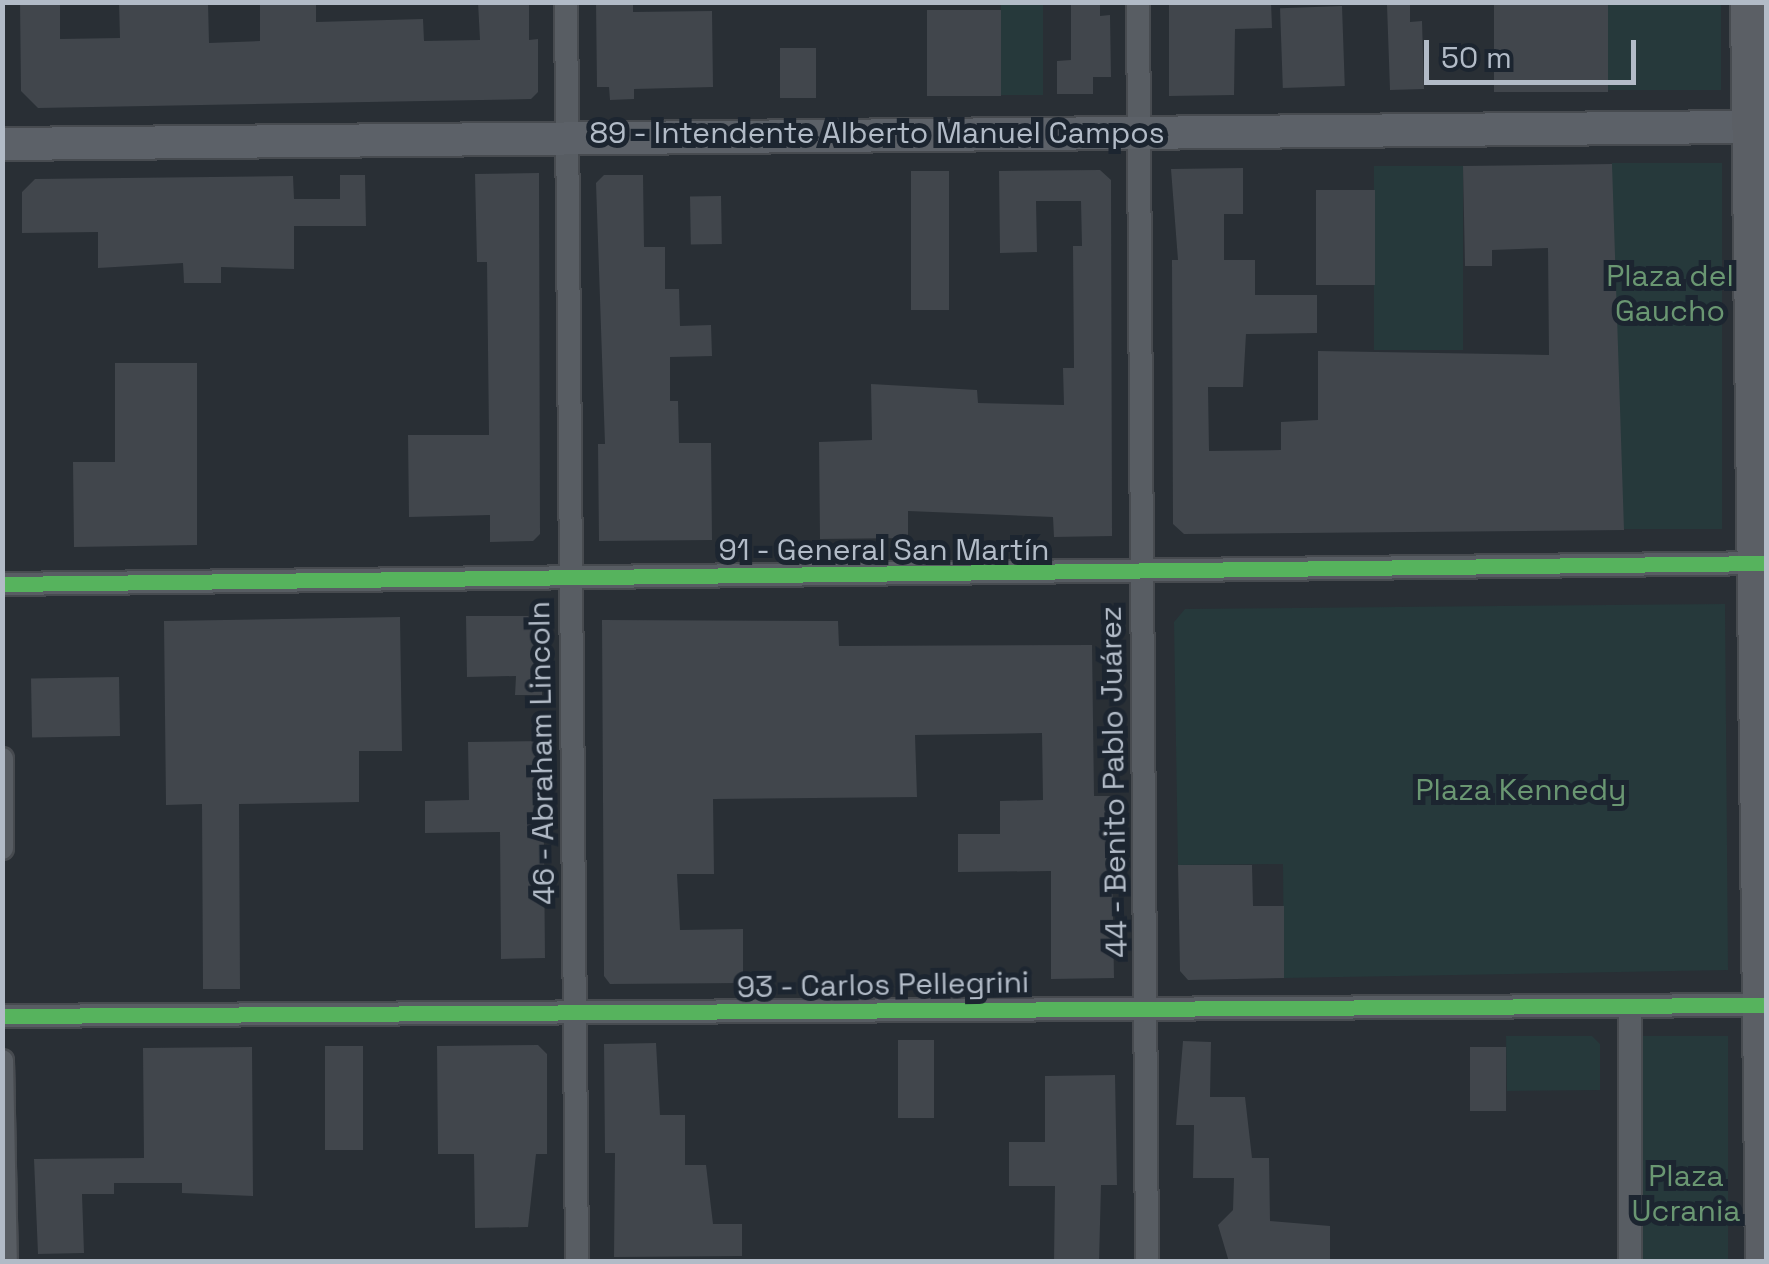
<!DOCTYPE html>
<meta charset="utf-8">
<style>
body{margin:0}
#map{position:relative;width:1769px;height:1264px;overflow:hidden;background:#292f35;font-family:"Space Grotesk",sans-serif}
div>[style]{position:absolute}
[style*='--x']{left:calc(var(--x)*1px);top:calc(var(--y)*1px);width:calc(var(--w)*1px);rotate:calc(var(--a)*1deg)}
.green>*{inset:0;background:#26393b;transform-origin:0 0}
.building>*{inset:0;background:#41464c;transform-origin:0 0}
.roads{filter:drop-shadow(2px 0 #474b50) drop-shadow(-2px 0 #474b50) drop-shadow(0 2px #474b50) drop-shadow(0 -2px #474b50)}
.street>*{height:22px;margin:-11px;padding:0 11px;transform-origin:11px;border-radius:11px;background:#585d63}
.secondary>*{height:32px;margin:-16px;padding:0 16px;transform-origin:16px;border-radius:16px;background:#5c6168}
.primary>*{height:38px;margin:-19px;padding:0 19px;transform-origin:19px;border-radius:19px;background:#5b5f65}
.cycleway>*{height:15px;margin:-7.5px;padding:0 7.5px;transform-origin:7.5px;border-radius:7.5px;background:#56b35d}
span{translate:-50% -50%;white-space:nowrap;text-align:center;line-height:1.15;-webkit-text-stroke:10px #1c2530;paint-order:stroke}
.street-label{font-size:30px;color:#b2bbc7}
.park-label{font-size:30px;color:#6a9772}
.frame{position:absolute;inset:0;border:5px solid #b2bbc7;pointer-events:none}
.scale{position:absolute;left:1424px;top:40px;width:212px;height:45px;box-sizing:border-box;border:5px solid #b2bbc7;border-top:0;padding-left:12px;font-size:30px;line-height:35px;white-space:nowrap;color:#b2bbc7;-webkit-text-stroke:8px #1c2530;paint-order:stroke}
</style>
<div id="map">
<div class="green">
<i style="left:1001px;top:3px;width:42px;height:92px"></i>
<i style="left:1608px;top:3px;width:113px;height:87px"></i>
<i style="left:1722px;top:163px;width:366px;height:110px;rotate:90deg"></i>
<i style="left:1374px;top:166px;width:89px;height:184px"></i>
<i style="clip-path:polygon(1725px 604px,1728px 970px,1284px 978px,1283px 864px,1178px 865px,1174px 622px,1185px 609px)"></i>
<i style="clip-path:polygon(1506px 1036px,1592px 1036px,1600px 1044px,1600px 1090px,1507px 1091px)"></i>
<i style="left:1641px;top:1036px;width:87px;height:225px"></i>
</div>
<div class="building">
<i style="clip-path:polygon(20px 2px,60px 2px,60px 39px,120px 38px,119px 2px,208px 2px,209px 43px,260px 41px,260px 2px,316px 2px,316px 22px,423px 19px,424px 41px,480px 40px,478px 2px,529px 2px,529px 40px,538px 39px,538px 92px,531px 99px,38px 108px,21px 91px)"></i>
<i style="clip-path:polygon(596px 2px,633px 2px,633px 12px,712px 11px,713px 87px,634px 89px,634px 99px,610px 100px,609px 87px,597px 87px)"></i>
<i style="clip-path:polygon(1071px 2px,1100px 2px,1100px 16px,1110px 15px,1111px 77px,1093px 77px,1093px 94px,1057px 94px,1057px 61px,1071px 60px)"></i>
<i style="clip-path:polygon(1169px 2px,1271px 2px,1272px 28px,1235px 29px,1234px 95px,1169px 96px)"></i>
<i style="left:1494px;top:2px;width:114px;height:90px"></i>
<i style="clip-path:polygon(1387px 5px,1410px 5px,1410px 22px,1422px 21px,1424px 89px,1390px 90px)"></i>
<i style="left:1342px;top:6px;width:80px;height:62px;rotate:88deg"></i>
<i style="left:927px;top:10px;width:74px;height:86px"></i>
<i style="left:780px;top:48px;width:36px;height:50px"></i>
<i style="clip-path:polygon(1612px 164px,1624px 530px,1184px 534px,1173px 524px,1172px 260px,1178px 260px,1171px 169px,1243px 168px,1243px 214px,1224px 214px,1224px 260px,1255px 260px,1255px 295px,1317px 295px,1317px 333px,1246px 334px,1243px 387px,1208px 387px,1209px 451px,1281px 450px,1281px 422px,1318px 420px,1318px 351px,1549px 355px,1548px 248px,1492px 250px,1492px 266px,1465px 266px,1463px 166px)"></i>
<i style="clip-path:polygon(1100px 170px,1111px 180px,1112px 536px,1054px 537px,1053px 517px,908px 511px,908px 538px,820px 539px,819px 442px,872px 440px,871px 384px,977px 390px,978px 403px,1064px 405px,1063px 368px,1074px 368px,1073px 246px,1082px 246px,1081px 201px,1036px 201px,1037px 252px,1000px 253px,999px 171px)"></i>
<i style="left:949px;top:171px;width:139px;height:38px;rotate:90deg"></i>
<i style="clip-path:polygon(539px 173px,540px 534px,533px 541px,490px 542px,490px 515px,409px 517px,408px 435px,489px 435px,487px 262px,477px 262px,475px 174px)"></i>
<i style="clip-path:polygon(340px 175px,365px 175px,366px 226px,294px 226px,294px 269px,221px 267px,221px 283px,184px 283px,183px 263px,98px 268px,98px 232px,22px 233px,22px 192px,35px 179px,293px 176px,294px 199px,340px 199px)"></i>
<i style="clip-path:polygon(604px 175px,643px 175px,644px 247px,665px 247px,665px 289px,679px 289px,680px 326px,711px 325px,712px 356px,670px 357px,670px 401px,678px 401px,679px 443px,711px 443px,712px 540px,599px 541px,598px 444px,605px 444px,596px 183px)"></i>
<i style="left:1316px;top:190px;width:59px;height:95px"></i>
<i style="left:721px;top:196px;width:48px;height:31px;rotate:89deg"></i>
<i style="clip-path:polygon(115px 363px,197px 363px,197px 545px,74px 547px,73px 462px,115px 462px)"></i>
<i style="clip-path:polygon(466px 616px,528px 616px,542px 630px,542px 695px,515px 695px,516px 676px,467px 677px)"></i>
<i style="clip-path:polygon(400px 617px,402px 751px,359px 751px,359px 802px,239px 804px,240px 989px,203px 989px,202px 804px,166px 805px,164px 621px)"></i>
<i style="clip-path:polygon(602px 620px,838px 621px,839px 646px,1092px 645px,1094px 796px,1111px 796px,1114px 978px,1051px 979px,1051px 871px,958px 872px,958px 834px,1000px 834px,1000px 801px,1043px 800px,1042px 733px,915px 735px,917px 797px,713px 799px,714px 874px,677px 874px,680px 930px,743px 929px,743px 983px,610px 984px,604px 976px)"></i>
<i style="left:119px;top:677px;width:59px;height:88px;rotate:89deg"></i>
<i style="clip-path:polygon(543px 741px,545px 958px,501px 959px,500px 832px,425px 833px,425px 801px,469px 800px,468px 742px)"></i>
<i style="clip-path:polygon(1178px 865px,1252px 865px,1253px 906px,1284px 906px,1284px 978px,1188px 980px,1180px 971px)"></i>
<i style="left:898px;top:1040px;width:36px;height:78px"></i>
<i style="clip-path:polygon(1183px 1041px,1211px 1042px,1210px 1097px,1245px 1097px,1252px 1158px,1269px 1158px,1270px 1221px,1330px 1226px,1330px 1262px,1229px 1262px,1218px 1225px,1233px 1210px,1234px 1178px,1193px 1178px,1194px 1125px,1176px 1125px)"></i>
<i style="clip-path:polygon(656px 1043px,660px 1115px,685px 1115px,685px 1165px,706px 1165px,713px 1224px,742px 1224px,742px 1256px,614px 1257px,615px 1153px,605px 1153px,604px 1044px)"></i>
<i style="clip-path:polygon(538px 1045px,547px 1054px,547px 1154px,536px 1154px,528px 1227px,475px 1228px,474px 1154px,438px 1154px,437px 1046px)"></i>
<i style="left:325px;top:1046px;width:38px;height:104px"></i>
<i style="clip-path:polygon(252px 1047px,253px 1196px,182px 1193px,182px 1183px,114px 1183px,114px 1194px,82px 1194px,84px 1253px,38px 1254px,34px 1159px,144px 1158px,143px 1048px)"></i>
<i style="left:1470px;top:1047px;width:36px;height:64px"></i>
<i style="clip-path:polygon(1115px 1075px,1117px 1185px,1101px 1185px,1099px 1262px,1054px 1262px,1055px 1186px,1009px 1186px,1009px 1142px,1045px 1142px,1045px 1076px)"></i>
</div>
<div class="roads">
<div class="street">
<i style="--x:566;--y:2;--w:1260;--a:89.5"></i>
<i style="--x:1138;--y:2;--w:1260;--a:89.59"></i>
<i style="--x:2;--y:584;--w:1764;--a:-0.68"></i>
<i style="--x:2;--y:759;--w:89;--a:90"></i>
<i style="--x:1630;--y:1008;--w:254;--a:90"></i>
<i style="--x:2;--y:1016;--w:1764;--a:-0.36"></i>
<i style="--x:2;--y:1061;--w:201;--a:88.9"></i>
</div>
<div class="secondary">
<i style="--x:2;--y:144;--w:1749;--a:-0.56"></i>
</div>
<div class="primary">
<i style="--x:1750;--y:2;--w:1260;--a:89.32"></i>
</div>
</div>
<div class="cycleway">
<i style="--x:2;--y:584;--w:1764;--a:-0.68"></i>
<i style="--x:2;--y:1016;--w:1764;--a:-0.36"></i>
</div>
<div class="street-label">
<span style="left:877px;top:133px">89 - Intendente Alberto Manuel Campos</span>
<span style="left:884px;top:550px">91 - General San Martín</span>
<span style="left:542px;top:753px;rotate:-91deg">46 - Abraham Lincoln</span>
<span style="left:1114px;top:782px;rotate:-91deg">44 - Benito Pablo Juárez</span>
<span style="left:883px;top:985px;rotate:-1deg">93 - Carlos Pellegrini</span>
</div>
<div class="park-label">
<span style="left:1670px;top:293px">Plaza del<br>Gaucho</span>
<span style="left:1521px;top:790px">Plaza Kennedy</span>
<span style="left:1686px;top:1193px">Plaza<br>Ucrania</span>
</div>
<div class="frame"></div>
<div class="scale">50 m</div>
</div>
